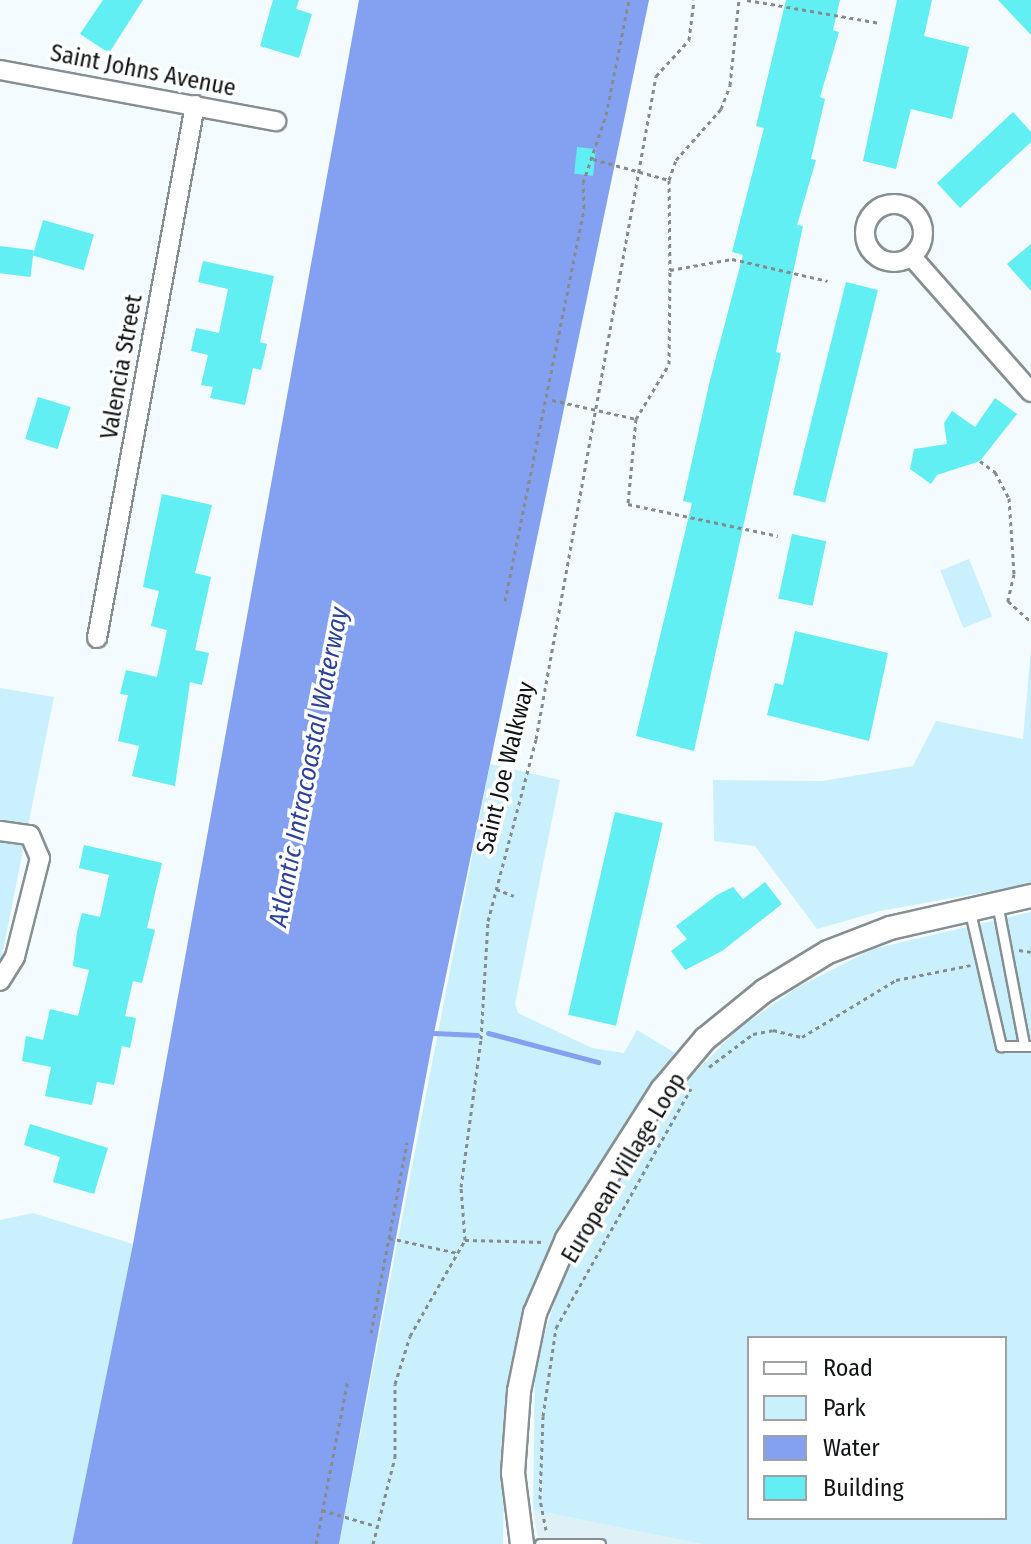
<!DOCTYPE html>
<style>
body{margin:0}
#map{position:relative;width:1031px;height:1544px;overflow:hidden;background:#f3fbfe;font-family:"Fira Sans Condensed",sans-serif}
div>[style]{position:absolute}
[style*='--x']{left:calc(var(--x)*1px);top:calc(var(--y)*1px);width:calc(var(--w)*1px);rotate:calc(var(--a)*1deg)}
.built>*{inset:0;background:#dff0f6}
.green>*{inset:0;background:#caf0fd;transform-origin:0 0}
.water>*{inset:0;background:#84a1f1}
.stream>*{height:5px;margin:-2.5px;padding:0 2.5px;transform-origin:2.5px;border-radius:2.5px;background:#84a1f1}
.building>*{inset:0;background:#61eff3;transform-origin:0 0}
.path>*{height:3px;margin-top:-1.5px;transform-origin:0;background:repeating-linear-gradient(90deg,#868b8d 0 4px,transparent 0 8px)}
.roads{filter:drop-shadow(2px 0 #878f91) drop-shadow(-2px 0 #878f91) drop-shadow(0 2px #878f91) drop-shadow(0 -2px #878f91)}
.service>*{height:9px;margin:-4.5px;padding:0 4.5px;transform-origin:4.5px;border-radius:4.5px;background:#fff}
.minor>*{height:18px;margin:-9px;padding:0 9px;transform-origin:9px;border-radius:9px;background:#fff}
.minor>.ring{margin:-9px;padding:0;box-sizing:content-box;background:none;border:18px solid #fff;border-radius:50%}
.tertiary>*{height:22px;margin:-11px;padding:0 11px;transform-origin:11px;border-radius:11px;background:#fff}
span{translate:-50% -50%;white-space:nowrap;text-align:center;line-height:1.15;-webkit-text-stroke:7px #fff;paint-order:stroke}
.street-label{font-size:24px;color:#121516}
.water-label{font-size:26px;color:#2a419d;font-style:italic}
.legend{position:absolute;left:747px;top:1336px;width:260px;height:184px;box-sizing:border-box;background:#fff;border:2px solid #a0a1a2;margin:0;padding:10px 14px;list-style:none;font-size:24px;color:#121516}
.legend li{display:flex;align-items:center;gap:16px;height:40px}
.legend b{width:40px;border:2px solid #a0a1a2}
</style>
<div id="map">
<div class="built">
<i style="clip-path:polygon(533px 1510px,701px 1544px,539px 1544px)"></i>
</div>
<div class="green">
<i style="left:969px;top:559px;width:62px;height:31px;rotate:68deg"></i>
<i style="clip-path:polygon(1031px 648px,1031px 884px,880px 911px,817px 929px,755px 846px,714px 841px,713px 780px,822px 781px,913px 766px,936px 721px,1023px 739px)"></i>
<i style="clip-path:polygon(0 688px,54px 697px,0 965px)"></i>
<i style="clip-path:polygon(490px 764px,560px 780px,515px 1004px,518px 1013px,592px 1048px,624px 1053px,637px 1030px,677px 1054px,617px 1139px,548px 1259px,504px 1496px,503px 1544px,339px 1544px)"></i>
<i style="clip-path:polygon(evenodd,1031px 912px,1031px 1544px,701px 1544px,533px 1510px,535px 1365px,565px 1268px,676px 1092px,738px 1029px,800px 986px,873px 949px,1031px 912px,749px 1338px,1005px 1338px,1005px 1518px,749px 1518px,749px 1338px)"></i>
<i style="clip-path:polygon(33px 1213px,133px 1244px,72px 1544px,0 1544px,0 1220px)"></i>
</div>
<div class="water">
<i style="clip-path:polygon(359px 0,649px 0,434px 1033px,339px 1544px,72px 1544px,133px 1244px)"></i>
</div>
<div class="stream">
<i style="--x:434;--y:1033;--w:43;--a:2.7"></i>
<i style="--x:488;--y:1033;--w:114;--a:14.8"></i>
</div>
<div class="building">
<i style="clip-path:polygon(103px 0,143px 0,109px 53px,80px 34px)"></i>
<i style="clip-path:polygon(273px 0,299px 0,296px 9px,312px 14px,299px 58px,260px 46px)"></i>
<i style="clip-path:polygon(786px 0,840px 0,833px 30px,839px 32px,820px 97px,825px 99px,811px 159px,816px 160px,797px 225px,803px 226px,776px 352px,781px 354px,694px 751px,636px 736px,692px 503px,683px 501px,710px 380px,743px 255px,732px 252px,764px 128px,756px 126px)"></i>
<i style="clip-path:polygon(897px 0,932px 0,924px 36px,969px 47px,952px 119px,911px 109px,896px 169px,863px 161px)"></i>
<i style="clip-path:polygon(998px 0,1031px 0,1031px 35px)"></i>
<i style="clip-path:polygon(1013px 112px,1031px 132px,1031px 142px,960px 208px,937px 183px)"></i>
<i style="left:577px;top:147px;width:19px;height:27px;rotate:6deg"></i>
<i style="left:43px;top:220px;width:53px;height:37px;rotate:16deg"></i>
<i style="clip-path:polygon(1031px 244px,1031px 291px,1007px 264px)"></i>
<i style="left:0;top:246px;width:34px;height:27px;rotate:7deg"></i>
<i style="clip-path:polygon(203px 261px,274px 276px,260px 342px,267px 344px,261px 370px,253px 368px,245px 405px,210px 398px,213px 387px,201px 385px,208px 355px,191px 351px,196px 328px,219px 333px,228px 289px,198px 282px)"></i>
<i style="left:846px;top:282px;width:33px;height:219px;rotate:14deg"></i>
<i style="left:38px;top:397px;width:34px;height:44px;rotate:17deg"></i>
<i style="clip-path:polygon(995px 398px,1017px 414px,980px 461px,937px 475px,931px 484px,910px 469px,914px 449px,947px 444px,944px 423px,952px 411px,975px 427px)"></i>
<i style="clip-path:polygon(162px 494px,212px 505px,195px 573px,211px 577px,195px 650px,209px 653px,202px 685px,190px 682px,175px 786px,132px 776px,139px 746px,118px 741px,128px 695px,120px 694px,126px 670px,157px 677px,167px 630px,151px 626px,159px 591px,143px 587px)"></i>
<i style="left:792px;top:534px;width:35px;height:66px;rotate:12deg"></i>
<i style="clip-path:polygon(795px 631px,888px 653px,869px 741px,767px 715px,775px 683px,783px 685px)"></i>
<i style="left:615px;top:812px;width:49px;height:208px;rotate:13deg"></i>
<i style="clip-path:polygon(84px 845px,162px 863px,147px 928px,155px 930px,142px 983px,133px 981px,125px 1016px,136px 1018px,130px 1048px,122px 1046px,114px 1085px,97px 1082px,92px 1105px,45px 1096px,51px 1067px,22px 1061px,26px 1036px,43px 1040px,50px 1009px,78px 1016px,89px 970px,73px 966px,77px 932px,82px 913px,100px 917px,109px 875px,79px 868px)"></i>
<i style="clip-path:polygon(765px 882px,782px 904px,722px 951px,685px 970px,671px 951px,687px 939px,676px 926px,717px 895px,733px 887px,743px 899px)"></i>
<i style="clip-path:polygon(30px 1124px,108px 1148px,94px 1194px,53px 1182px,60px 1157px,24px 1145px)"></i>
</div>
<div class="path">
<i style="--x:747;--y:0;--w:135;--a:9.8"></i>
<i style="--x:593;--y:159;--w:79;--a:15.4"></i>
<i style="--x:669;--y:180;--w:90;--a:89.4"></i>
<i style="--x:669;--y:180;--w:21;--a:-71"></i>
<i style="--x:676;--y:160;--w:68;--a:-48.6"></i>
<i style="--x:721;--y:109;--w:26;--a:-69"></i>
<i style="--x:730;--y:85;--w:85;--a:-84"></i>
<i style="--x:552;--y:400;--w:86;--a:12.7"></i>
<i style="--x:636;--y:419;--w:64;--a:-59"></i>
<i style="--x:669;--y:364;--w:94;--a:-89.4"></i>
<i style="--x:670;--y:270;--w:63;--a:-10.1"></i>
<i style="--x:732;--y:259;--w:98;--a:12.9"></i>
<i style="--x:636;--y:419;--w:85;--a:95.4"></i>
<i style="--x:628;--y:504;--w:153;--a:12"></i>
<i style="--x:980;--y:461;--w:19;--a:36"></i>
<i style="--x:995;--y:472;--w:30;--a:62"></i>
<i style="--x:1009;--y:498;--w:76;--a:86.2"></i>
<i style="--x:1014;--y:574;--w:28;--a:103"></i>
<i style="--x:1008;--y:601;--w:31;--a:42"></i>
<i style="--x:505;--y:601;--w:401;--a:-78.6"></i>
<i style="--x:584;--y:208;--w:25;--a:-92"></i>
<i style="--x:583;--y:183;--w:72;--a:-71.3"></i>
<i style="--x:606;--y:115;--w:117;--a:-78.7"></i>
<i style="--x:496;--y:889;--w:19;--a:21"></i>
<i style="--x:1019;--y:950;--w:12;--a:9"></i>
<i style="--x:709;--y:1067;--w:55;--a:-36.9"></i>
<i style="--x:753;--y:1034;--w:20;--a:-11"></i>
<i style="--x:773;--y:1030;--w:30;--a:14"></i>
<i style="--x:802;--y:1037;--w:110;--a:-31.2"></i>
<i style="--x:896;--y:980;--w:76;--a:-11.3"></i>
<i style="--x:389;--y:1238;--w:71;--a:12.3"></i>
<i style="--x:465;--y:1240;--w:80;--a:1.4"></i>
<i style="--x:371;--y:1333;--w:194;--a:-79.3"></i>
<i style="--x:322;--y:1510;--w:56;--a:16.5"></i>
<i style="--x:546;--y:1530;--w:32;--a:-101"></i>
<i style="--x:540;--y:1499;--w:83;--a:-87.9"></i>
<i style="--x:543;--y:1416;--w:89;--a:-81.6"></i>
<i style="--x:556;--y:1328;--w:275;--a:-60.6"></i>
<i style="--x:316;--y:1544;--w:168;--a:-79"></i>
<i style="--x:373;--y:1544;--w:90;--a:-75.8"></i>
<i style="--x:395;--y:1457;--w:73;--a:-90"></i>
<i style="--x:395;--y:1384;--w:50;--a:-72.6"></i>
<i style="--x:410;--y:1336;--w:111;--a:-60.2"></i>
<i style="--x:465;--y:1240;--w:53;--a:-94.3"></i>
<i style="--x:461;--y:1187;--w:149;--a:-82.3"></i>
<i style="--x:481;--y:1039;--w:118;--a:-86.6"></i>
<i style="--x:488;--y:921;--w:188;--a:-75.2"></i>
<i style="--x:536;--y:739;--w:674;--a:-79.74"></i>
<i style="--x:656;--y:76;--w:49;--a:-47.5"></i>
<i style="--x:689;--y:40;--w:40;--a:-82.9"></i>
</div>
<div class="roads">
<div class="service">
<i style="--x:997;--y:903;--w:145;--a:79.2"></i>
<i style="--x:970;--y:912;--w:138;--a:77"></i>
<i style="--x:1001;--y:1046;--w:30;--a:0"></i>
<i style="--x:540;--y:1544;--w:60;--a:0"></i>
</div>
<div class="minor">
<i style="--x:0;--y:70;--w:281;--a:10.5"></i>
<i class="ring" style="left:865px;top:204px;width:40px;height:40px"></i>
<i style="--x:912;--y:257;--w:180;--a:48.6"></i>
<i style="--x:97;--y:638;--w:542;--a:-79.58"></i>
<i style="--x:0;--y:831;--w:30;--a:8"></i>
<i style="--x:30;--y:835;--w:25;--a:67"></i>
<i style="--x:40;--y:858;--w:102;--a:104.2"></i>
<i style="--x:15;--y:957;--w:28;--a:122"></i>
</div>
<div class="tertiary">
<i style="--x:522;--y:1544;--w:72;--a:-97.2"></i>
<i style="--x:513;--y:1473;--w:82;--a:-85.8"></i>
<i style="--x:519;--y:1391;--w:80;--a:-78.4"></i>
<i style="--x:535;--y:1313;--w:81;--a:-66.6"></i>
<i style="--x:567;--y:1239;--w:177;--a:-57.5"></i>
<i style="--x:662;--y:1090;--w:67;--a:-49.9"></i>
<i style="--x:705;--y:1039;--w:76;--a:-39.1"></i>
<i style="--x:764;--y:991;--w:75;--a:-31.4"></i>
<i style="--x:828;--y:952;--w:66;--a:-21.2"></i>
<i style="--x:890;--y:928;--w:145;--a:-12.8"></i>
</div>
</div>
<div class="street-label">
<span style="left:143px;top:71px;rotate:11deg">Saint Johns Avenue</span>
<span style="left:122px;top:367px;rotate:-80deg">Valencia Street</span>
<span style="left:506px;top:768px;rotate:-76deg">Saint Joe Walkway</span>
<span style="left:624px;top:1168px;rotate:-59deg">European Village Loop</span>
</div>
<div class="water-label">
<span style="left:309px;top:767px;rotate:-79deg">Atlantic Intracoastal Waterway</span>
</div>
<ul class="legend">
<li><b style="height:10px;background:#fff"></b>Road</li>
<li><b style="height:22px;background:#caf0fd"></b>Park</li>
<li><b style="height:22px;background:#84a1f1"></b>Water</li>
<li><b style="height:22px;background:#61eff3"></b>Building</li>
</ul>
</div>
